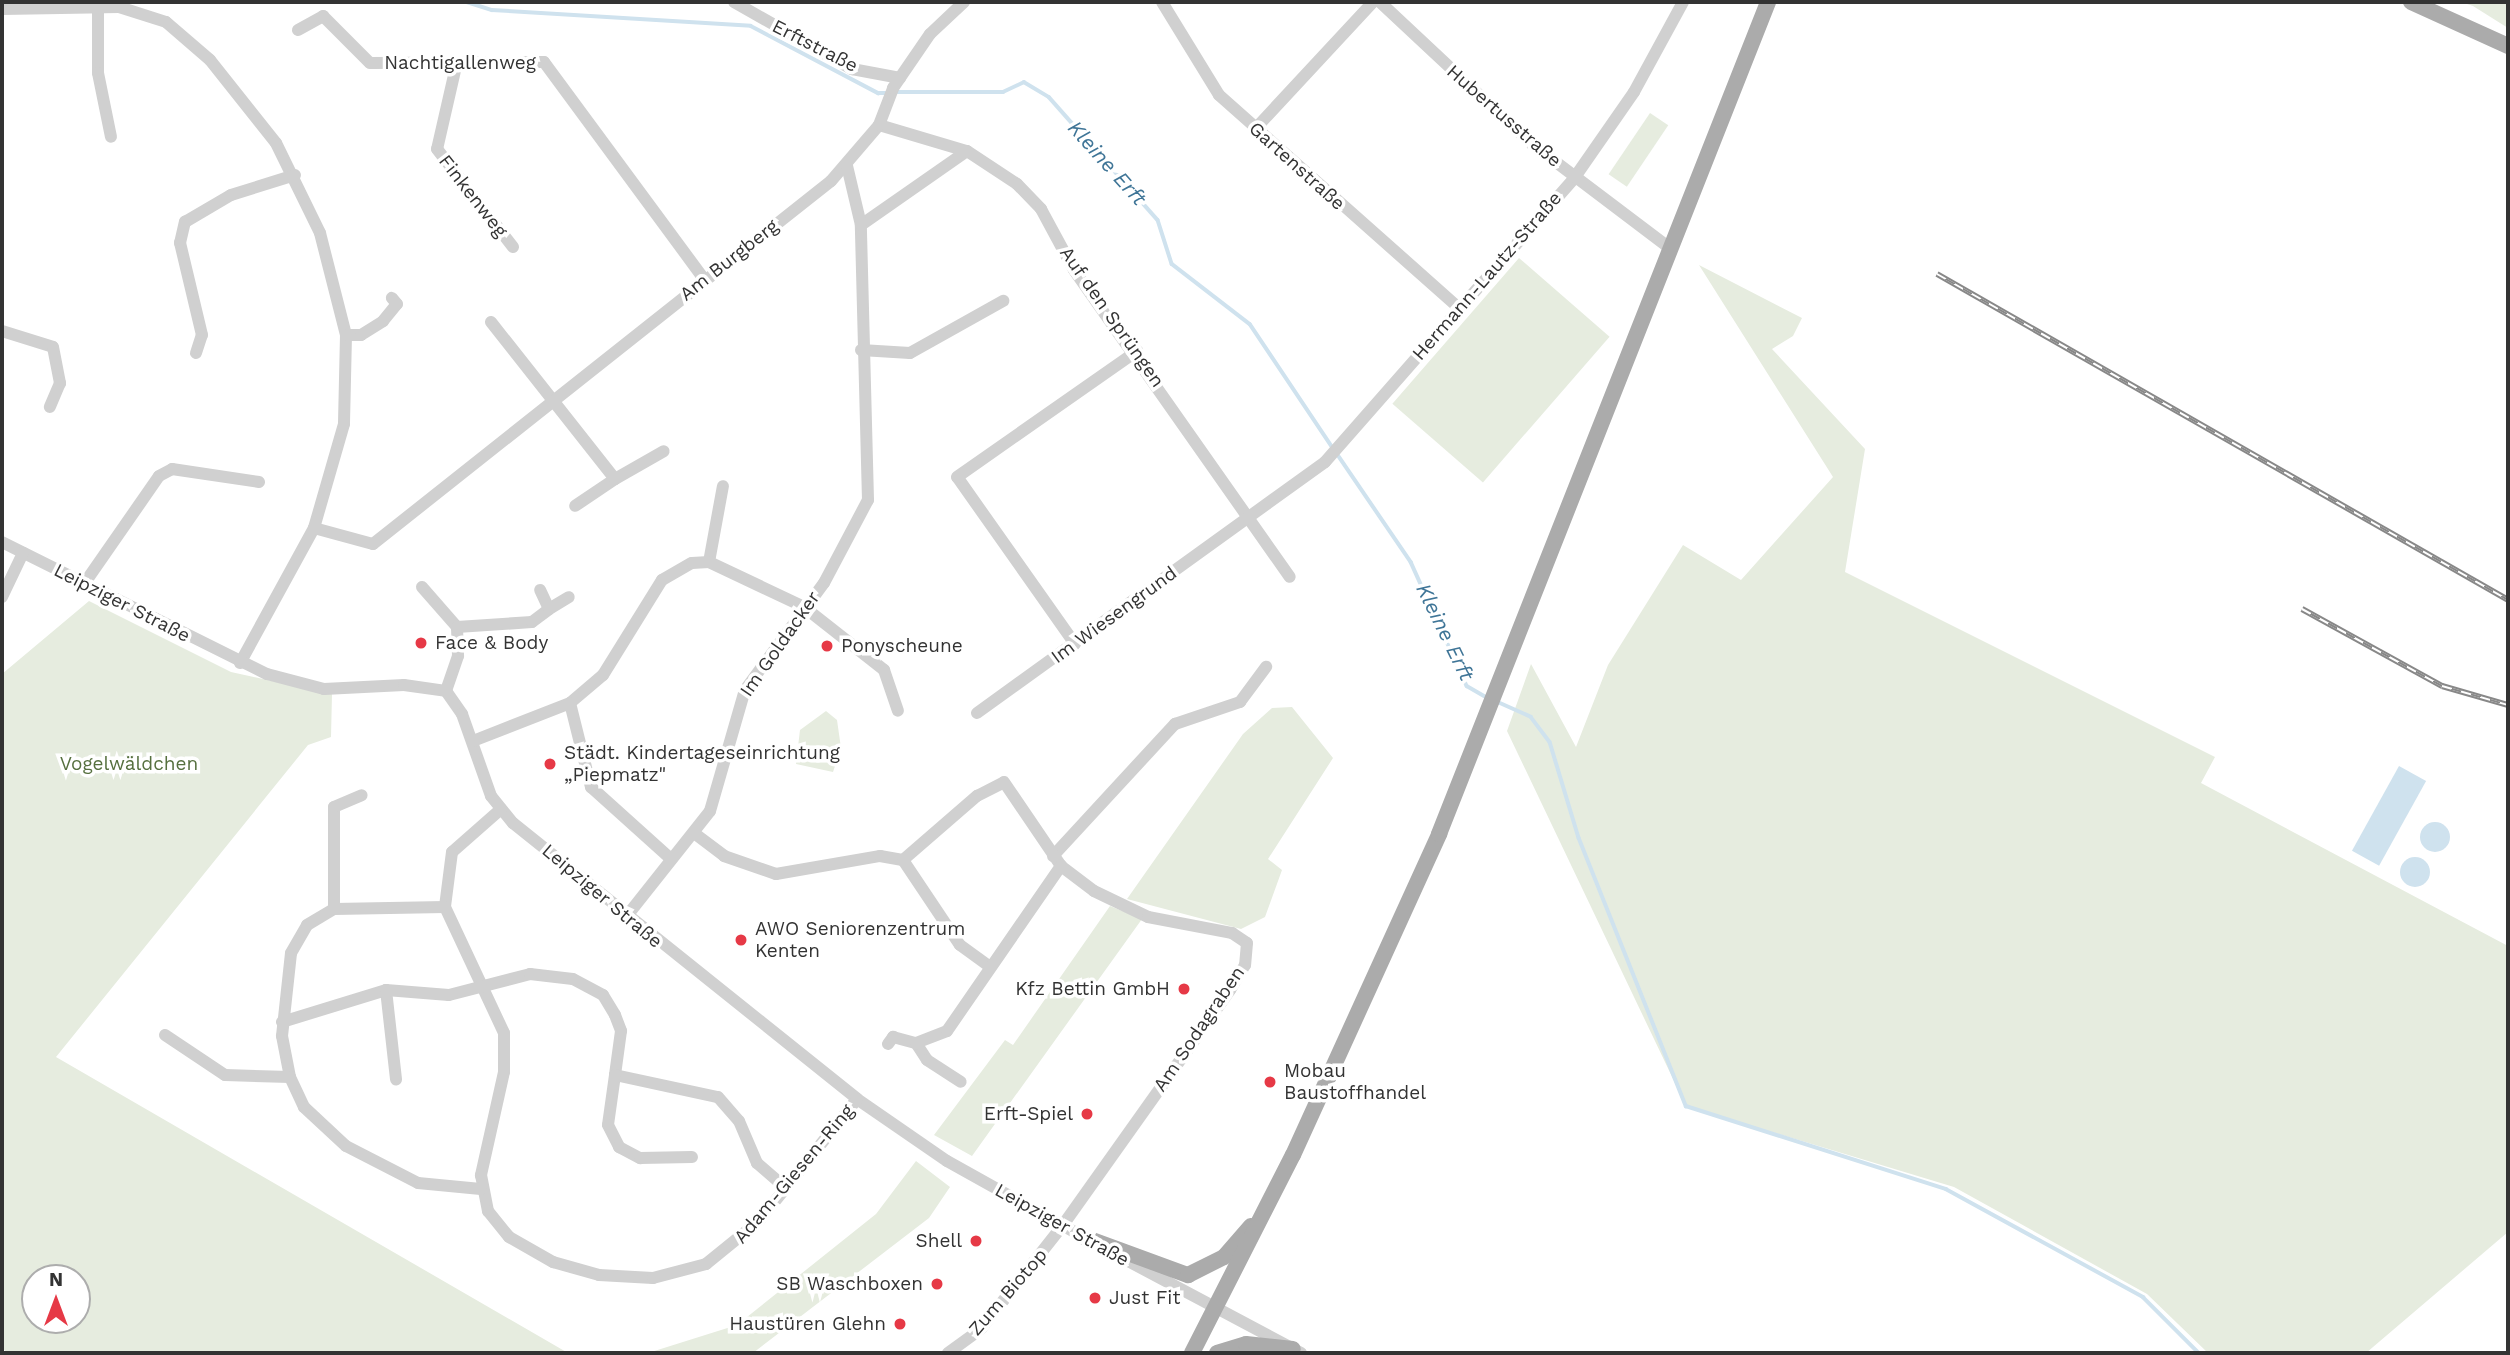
<!DOCTYPE html>
<meta charset="utf-8">
<style>
body{margin:0}
#map{position:relative;width:2510px;height:1355px;overflow:hidden;background:#fff;font-family:"Work Sans",sans-serif}
div>[style]{position:absolute}
[style*='--x']{left:calc(var(--x)*1px);top:calc(var(--y)*1px);width:calc(var(--w)*1px);rotate:calc(var(--a)*1deg)}
.green>*{inset:0;background:#e6ecdf;transform-origin:0 0}
.water>*{inset:0;background:#cfe2ee;transform-origin:0 0}
.round{border-radius:50%}
.stream>*{height:3.5px;margin:-1.75px;padding:0 1.75px;transform-origin:1.75px;border-radius:1.75px;background:#cfe2ee}
.minor>*{height:12px;margin:-6px;padding:0 6px;transform-origin:6px;border-radius:6px;background:#d0d0d0}
.major>*{height:16px;margin:-8px;padding:0 8px;transform-origin:8px;border-radius:8px;background:#ababab}
.rail>*{height:6px;margin-top:-3px;transform-origin:0;background:repeating-linear-gradient(90deg,#fff 0 10px,#888 0 20px);box-sizing:border-box;border-block:2px solid #888}
.dots>*{width:19px;height:19px;translate:-50% -50%;box-sizing:border-box;border:4px solid #fff;border-radius:50%}
span{translate:-50% -50%;white-space:nowrap;text-align:center;line-height:1.15;-webkit-text-stroke:7px #fff;paint-order:stroke}
.street-label{font-size:19px;color:#333}
.poi-label{font-size:19px;color:#333}
.left{translate:0 -50%;text-align:left}
.right{translate:-100% -50%;text-align:right}
.park-label{font-size:19px;color:#56703f}
.water-label{font-size:21px;color:#3f7597;font-style:italic}
.frame{position:absolute;inset:0;border:4px solid #333;pointer-events:none}
.north{position:absolute;left:21px;top:1264px;width:70px;height:70px;box-sizing:border-box;background:#fff;border:2px solid #adadad;border-radius:50%;rotate:0deg;font-size:19px;font-weight:700;line-height:28px;text-align:center;color:#333}
.north::after{content:'';display:block;margin:auto;width:24px;height:32px;background:#e63946;clip-path:polygon(50% 0,100% 100%,50% 72%,0 100%)}
</style>
<div id="map">
<div class="green">
<i style="clip-path:polygon(2461px 2px,2508px 2px,2508px 28px,2473px 6px)"></i>
<i style="left:1650px;top:113px;width:22px;height:74px;rotate:34deg"></i>
<i style="left:1519px;top:258px;width:120px;height:193px;rotate:41deg"></i>
<i style="clip-path:polygon(1699px 265px,1802px 318px,1793px 336px,1772px 349px,1865px 449px,1845px 572px,2215px 757px,2201px 783px,2508px 946px,2508px 1232px,2366px 1353px,2208px 1353px,2147px 1294px,1954px 1187px,1686px 1106px,1507px 731px,1531px 664px,1576px 747px,1608px 665px,1683px 545px,1741px 580px,1833px 477px)"></i>
<i style="clip-path:polygon(evenodd,89px 601px,231px 672px,332px 694px,331px 737px,308px 745px,56px 1057px,568px 1353px,8px 1353px,2px 1348px,2px 674px,89px 601px,35px 1278px,77px 1278px,77px 1320px,35px 1320px,35px 1278px)"></i>
<i style="clip-path:polygon(1292px 707px,1333px 758px,1268px 859px,1282px 870px,1265px 917px,1241px 929px,1127px 899px,1243px 734px,1272px 708px)"></i>
<i style="clip-path:polygon(826px 711px,837px 720px,841px 748px,833px 772px,796px 764px,800px 730px)"></i>
<i style="clip-path:polygon(1110px 906px,1142px 919px,972px 1156px,934px 1135px,1005px 1040px,1013px 1045px)"></i>
<i style="clip-path:polygon(916px 1161px,950px 1187px,929px 1218px,753px 1353px,648px 1353px,737px 1325px,876px 1214px)"></i>
</div>
<div class="water">
<i style="left:2399px;top:766px;width:31px;height:97px;rotate:29deg"></i>
<i class="round" style="left:2420px;top:822px;width:30px;height:30px"></i>
<i class="round" style="left:2400px;top:857px;width:30px;height:30px"></i>
</div>
<div class="stream">
<i style="--x:467;--y:2;--w:26;--a:18"></i>
<i style="--x:492;--y:10;--w:259;--a:3.5"></i>
<i style="--x:751;--y:26;--w:144;--a:27.8"></i>
<i style="--x:878;--y:93;--w:11;--a:0"></i>
<i style="--x:896;--y:92;--w:107;--a:0"></i>
<i style="--x:1003;--y:92;--w:23;--a:-25"></i>
<i style="--x:1024;--y:82;--w:29;--a:31"></i>
<i style="--x:1049;--y:97;--w:164;--a:48.5"></i>
<i style="--x:1158;--y:220;--w:46;--a:72.3"></i>
<i style="--x:1172;--y:264;--w:98;--a:37.6"></i>
<i style="--x:1250;--y:324;--w:149;--a:56.2"></i>
<i style="--x:1338;--y:455;--w:130;--a:55.7"></i>
<i style="--x:1411;--y:562;--w:136;--a:65.7"></i>
<i style="--x:1467;--y:686;--w:24;--a:30"></i>
<i style="--x:1498;--y:702;--w:36;--a:24"></i>
<i style="--x:1531;--y:717;--w:31;--a:53"></i>
<i style="--x:1550;--y:742;--w:100;--a:73.2"></i>
<i style="--x:1579;--y:838;--w:289;--a:68.2"></i>
<i style="--x:1686;--y:1106;--w:273;--a:17.7"></i>
<i style="--x:1946;--y:1189;--w:225;--a:28.7"></i>
<i style="--x:2143;--y:1297;--w:79;--a:45"></i>
</div>
<div class="minor">
<i style="--x:98;--y:2;--w:71;--a:90"></i>
<i style="--x:98;--y:73;--w:65;--a:78.5"></i>
<i style="--x:734;--y:2;--w:136;--a:29.6"></i>
<i style="--x:852;--y:69;--w:49;--a:10.6"></i>
<i style="--x:1162;--y:2;--w:109;--a:58.5"></i>
<i style="--x:1219;--y:95;--w:321;--a:41.6"></i>
<i style="--x:1380;--y:2;--w:208;--a:43.1"></i>
<i style="--x:1532;--y:144;--w:171;--a:37.1"></i>
<i style="--x:2;--y:9;--w:117;--a:-1"></i>
<i style="--x:119;--y:7;--w:49;--a:17.7"></i>
<i style="--x:166;--y:22;--w:58;--a:40.8"></i>
<i style="--x:210;--y:60;--w:106;--a:51.5"></i>
<i style="--x:276;--y:143;--w:100;--a:63.9"></i>
<i style="--x:320;--y:233;--w:105;--a:75.7"></i>
<i style="--x:346;--y:335;--w:89;--a:91.3"></i>
<i style="--x:344;--y:424;--w:108;--a:106.1"></i>
<i style="--x:314;--y:528;--w:154;--a:118.7"></i>
<i style="--x:298;--y:30;--w:29;--a:-29"></i>
<i style="--x:323;--y:16;--w:66;--a:45"></i>
<i style="--x:370;--y:63;--w:174;--a:-0.3"></i>
<i style="--x:544;--y:62;--w:270;--a:53.6"></i>
<i style="--x:457;--y:62;--w:89;--a:102.9"></i>
<i style="--x:437;--y:149;--w:124;--a:52.2"></i>
<i style="--x:879;--y:125;--w:92;--a:16.5"></i>
<i style="--x:967;--y:151;--w:60;--a:33.4"></i>
<i style="--x:1017;--y:184;--w:35;--a:46"></i>
<i style="--x:1041;--y:209;--w:69;--a:61.6"></i>
<i style="--x:1074;--y:270;--w:375;--a:54.9"></i>
<i style="--x:1256;--y:128;--w:172;--a:-47.1"></i>
<i style="--x:861;--y:225;--w:129;--a:-34.9"></i>
<i style="--x:491;--y:322;--w:200;--a:51.7"></i>
<i style="--x:615;--y:479;--w:48;--a:146"></i>
<i style="--x:2;--y:331;--w:53;--a:17.4"></i>
<i style="--x:53;--y:347;--w:37;--a:79"></i>
<i style="--x:60;--y:383;--w:26;--a:113"></i>
<i style="--x:346;--y:335;--w:15;--a:0"></i>
<i style="--x:361;--y:335;--w:26;--a:-32"></i>
<i style="--x:383;--y:321;--w:22;--a:-51"></i>
<i style="--x:397;--y:304;--w:8;--a:-130"></i>
<i style="--x:861;--y:350;--w:49;--a:3.5"></i>
<i style="--x:910;--y:353;--w:107;--a:-29.2"></i>
<i style="--x:196;--y:353;--w:19;--a:-72"></i>
<i style="--x:202;--y:335;--w:95;--a:-103.4"></i>
<i style="--x:180;--y:243;--w:22;--a:-77"></i>
<i style="--x:185;--y:222;--w:53;--a:-30.4"></i>
<i style="--x:231;--y:195;--w:67;--a:-17.4"></i>
<i style="--x:615;--y:479;--w:56;--a:-29.7"></i>
<i style="--x:314;--y:528;--w:61;--a:15.2"></i>
<i style="--x:373;--y:544;--w:584;--a:-38.4"></i>
<i style="--x:831;--y:181;--w:74;--a:-49.4"></i>
<i style="--x:879;--y:125;--w:40;--a:-69"></i>
<i style="--x:893;--y:88;--w:65;--a:-55.6"></i>
<i style="--x:930;--y:34;--w:47;--a:-43.3"></i>
<i style="--x:2;--y:542;--w:296;--a:26.5"></i>
<i style="--x:267;--y:674;--w:59;--a:14.7"></i>
<i style="--x:324;--y:689;--w:80;--a:-2.9"></i>
<i style="--x:404;--y:685;--w:42;--a:8.1"></i>
<i style="--x:446;--y:691;--w:28;--a:55"></i>
<i style="--x:462;--y:714;--w:87;--a:70.5"></i>
<i style="--x:491;--y:796;--w:35;--a:51"></i>
<i style="--x:513;--y:823;--w:441;--a:38.7"></i>
<i style="--x:857;--y:1099;--w:109;--a:34.6"></i>
<i style="--x:947;--y:1161;--w:165;--a:29.1"></i>
<i style="--x:709;--y:562;--w:77;--a:-79.6"></i>
<i style="--x:84;--y:584;--w:131;--a:-55.2"></i>
<i style="--x:159;--y:476;--w:15;--a:-28"></i>
<i style="--x:172;--y:469;--w:88;--a:8.5"></i>
<i style="--x:422;--y:587;--w:53;--a:48.8"></i>
<i style="--x:457;--y:627;--w:29;--a:88"></i>
<i style="--x:458;--y:656;--w:37;--a:109"></i>
<i style="--x:2;--y:597;--w:49;--a:-64.5"></i>
<i style="--x:549;--y:609;--w:23;--a:-31"></i>
<i style="--x:457;--y:627;--w:75;--a:-3.8"></i>
<i style="--x:532;--y:622;--w:21;--a:-37"></i>
<i style="--x:549;--y:609;--w:21;--a:-115"></i>
<i style="--x:1075;--y:644;--w:204;--a:-125.2"></i>
<i style="--x:957;--y:477;--w:220;--a:-35"></i>
<i style="--x:570;--y:703;--w:43;--a:-40.3"></i>
<i style="--x:603;--y:675;--w:112;--a:-58.2"></i>
<i style="--x:662;--y:580;--w:34;--a:-30"></i>
<i style="--x:692;--y:563;--w:17;--a:-3"></i>
<i style="--x:709;--y:562;--w:105;--a:25.3"></i>
<i style="--x:804;--y:607;--w:102;--a:38.2"></i>
<i style="--x:884;--y:670;--w:43;--a:71.1"></i>
<i style="--x:977;--y:713;--w:429;--a:-35.8"></i>
<i style="--x:1325;--y:462;--w:379;--a:-48.7"></i>
<i style="--x:1575;--y:177;--w:103;--a:-55.2"></i>
<i style="--x:1634;--y:92;--w:102;--a:-61.4"></i>
<i style="--x:473;--y:741;--w:104;--a:-21.4"></i>
<i style="--x:570;--y:703;--w:87;--a:76"></i>
<i style="--x:591;--y:787;--w:108;--a:42"></i>
<i style="--x:501;--y:809;--w:65;--a:138.7"></i>
<i style="--x:452;--y:852;--w:55;--a:97.3"></i>
<i style="--x:445;--y:907;--w:139;--a:64.9"></i>
<i style="--x:504;--y:1033;--w:39;--a:90"></i>
<i style="--x:504;--y:1072;--w:106;--a:102.6"></i>
<i style="--x:481;--y:1175;--w:37;--a:79"></i>
<i style="--x:488;--y:1211;--w:33;--a:51"></i>
<i style="--x:509;--y:1237;--w:51;--a:29.6"></i>
<i style="--x:553;--y:1262;--w:48;--a:15.8"></i>
<i style="--x:599;--y:1275;--w:54;--a:3.2"></i>
<i style="--x:653;--y:1278;--w:55;--a:-14.8"></i>
<i style="--x:706;--y:1264;--w:68;--a:-39.1"></i>
<i style="--x:759;--y:1221;--w:156;--a:-51.2"></i>
<i style="--x:694;--y:833;--w:38;--a:37"></i>
<i style="--x:724;--y:856;--w:55;--a:19.1"></i>
<i style="--x:776;--y:874;--w:106;--a:-9.8"></i>
<i style="--x:880;--y:856;--w:23;--a:10"></i>
<i style="--x:1053;--y:856;--w:180;--a:-47.3"></i>
<i style="--x:1175;--y:724;--w:69;--a:-18.7"></i>
<i style="--x:1240;--y:702;--w:44;--a:-53.4"></i>
<i style="--x:903;--y:860;--w:98;--a:-40.9"></i>
<i style="--x:977;--y:796;--w:30;--a:-27"></i>
<i style="--x:1004;--y:782;--w:102;--a:55.8"></i>
<i style="--x:1061;--y:866;--w:41;--a:37.1"></i>
<i style="--x:1094;--y:891;--w:60;--a:25.7"></i>
<i style="--x:1148;--y:917;--w:86;--a:10.8"></i>
<i style="--x:1232;--y:933;--w:18;--a:34"></i>
<i style="--x:1247;--y:943;--w:22;--a:95"></i>
<i style="--x:1245;--y:965;--w:29;--a:121"></i>
<i style="--x:1230;--y:990;--w:288;--a:125.4"></i>
<i style="--x:1063;--y:1225;--w:132;--a:128.3"></i>
<i style="--x:981;--y:1329;--w:41;--a:144"></i>
<i style="--x:903;--y:860;--w:102;--a:56.2"></i>
<i style="--x:960;--y:945;--w:37;--a:36"></i>
<i style="--x:334;--y:909;--w:111;--a:-1"></i>
<i style="--x:626;--y:917;--w:135;--a:-51.6"></i>
<i style="--x:710;--y:811;--w:126;--a:-73.9"></i>
<i style="--x:745;--y:690;--w:133;--a:-53.6"></i>
<i style="--x:824;--y:583;--w:94;--a:-62.1"></i>
<i style="--x:868;--y:500;--w:275;--a:-91.5"></i>
<i style="--x:861;--y:225;--w:61;--a:-103.3"></i>
<i style="--x:386;--y:990;--w:90;--a:83.6"></i>
<i style="--x:282;--y:1022;--w:109;--a:-17.1"></i>
<i style="--x:386;--y:990;--w:63;--a:4.5"></i>
<i style="--x:449;--y:995;--w:84;--a:-14.5"></i>
<i style="--x:530;--y:974;--w:43;--a:6.6"></i>
<i style="--x:573;--y:979;--w:34;--a:28"></i>
<i style="--x:603;--y:995;--w:23;--a:59"></i>
<i style="--x:615;--y:1015;--w:17;--a:69"></i>
<i style="--x:621;--y:1031;--w:44;--a:97.8"></i>
<i style="--x:615;--y:1075;--w:105;--a:12.1"></i>
<i style="--x:718;--y:1097;--w:32;--a:49"></i>
<i style="--x:739;--y:1121;--w:46;--a:66.8"></i>
<i style="--x:757;--y:1163;--w:37;--a:41"></i>
<i style="--x:165;--y:1035;--w:72;--a:33.7"></i>
<i style="--x:225;--y:1075;--w:65;--a:1.8"></i>
<i style="--x:290;--y:1077;--w:42;--a:-101"></i>
<i style="--x:282;--y:1036;--w:83;--a:-83.8"></i>
<i style="--x:291;--y:953;--w:32;--a:-60"></i>
<i style="--x:307;--y:925;--w:31;--a:-31"></i>
<i style="--x:334;--y:909;--w:102;--a:-90"></i>
<i style="--x:334;--y:807;--w:30;--a:-23"></i>
<i style="--x:916;--y:1043;--w:20;--a:57"></i>
<i style="--x:927;--y:1060;--w:40;--a:32.9"></i>
<i style="--x:888;--y:1044;--w:9;--a:-54"></i>
<i style="--x:893;--y:1037;--w:24;--a:15"></i>
<i style="--x:916;--y:1043;--w:33;--a:-21"></i>
<i style="--x:947;--y:1031;--w:201;--a:-55.4"></i>
<i style="--x:615;--y:1075;--w:50;--a:98"></i>
<i style="--x:608;--y:1125;--w:25;--a:63"></i>
<i style="--x:619;--y:1147;--w:24;--a:28"></i>
<i style="--x:640;--y:1158;--w:52;--a:-1.1"></i>
<i style="--x:290;--y:1077;--w:33;--a:65"></i>
<i style="--x:304;--y:1107;--w:57;--a:42.9"></i>
<i style="--x:346;--y:1146;--w:81;--a:27.2"></i>
<i style="--x:418;--y:1183;--w:63;--a:5.4"></i>
<i style="--x:1113;--y:1253;--w:213;--a:28"></i>
</div>
<div class="major">
<i style="--x:2411;--y:2;--w:107;--a:24.4"></i>
<i style="--x:1084;--y:1237;--w:111;--a:20.1"></i>
<i style="--x:1188;--y:1275;--w:40;--a:-26.6"></i>
<i style="--x:1224;--y:1257;--w:41;--a:-48.9"></i>
<i style="--x:1192;--y:1353;--w:222;--a:-63"></i>
<i style="--x:1293;--y:1155;--w:353;--a:-65.5"></i>
<i style="--x:1439;--y:834;--w:895;--a:-68.42"></i>
<i style="--x:1217;--y:1353;--w:30;--a:-17"></i>
<i style="--x:1246;--y:1344;--w:47;--a:6.1"></i>
</div>
<div class="rail">
<i style="--x:1937;--y:274;--w:658;--a:29.72"></i>
<i style="--x:2302;--y:609;--w:160;--a:28.8"></i>
<i style="--x:2442;--y:686;--w:69;--a:16.1"></i>
</div>
<div class="dots">
<i style="left:421px;top:643px;background:#e63946"></i>
<i style="left:827px;top:646px;background:#e63946"></i>
<i style="left:550px;top:764px;background:#e63946"></i>
<i style="left:741px;top:940px;background:#e63946"></i>
<i style="left:1184px;top:989px;background:#e63946"></i>
<i style="left:1270px;top:1082px;background:#e63946"></i>
<i style="left:1087px;top:1114px;background:#e63946"></i>
<i style="left:976px;top:1241px;background:#e63946"></i>
<i style="left:937px;top:1284px;background:#e63946"></i>
<i style="left:1095px;top:1298px;background:#e63946"></i>
<i style="left:900px;top:1324px;background:#e63946"></i>
</div>
<div class="street-label">
<span style="left:815px;top:46px;rotate:27deg">Erftstraße</span>
<span style="left:460px;top:63px">Nachtigallenweg</span>
<span style="left:1504px;top:116px;rotate:41deg">Hubertusstraße</span>
<span style="left:1297px;top:166px;rotate:42deg">Gartenstraße</span>
<span style="left:473px;top:196px;rotate:52deg">Finkenweg</span>
<span style="left:729px;top:260px;rotate:-38deg">Am Burgberg</span>
<span style="left:1487px;top:276px;rotate:-49deg">Hermann-Lautz-Straße</span>
<span style="left:1112px;top:317px;rotate:55deg">Auf den Sprüngen</span>
<span style="left:122px;top:603px;rotate:27deg">Leipziger Straße</span>
<span style="left:1114px;top:615px;rotate:-36deg">Im Wiesengrund</span>
<span style="left:780px;top:644px;rotate:-55deg">Im Goldacker</span>
<span style="left:602px;top:896px;rotate:40deg">Leipziger Straße</span>
<span style="left:1199px;top:1029px;rotate:-56deg">Am Sodagraben</span>
<span style="left:794px;top:1174px;rotate:-50deg">Adam-Giesen-Ring</span>
<span style="left:1062px;top:1225px;rotate:29deg">Leipziger Straße</span>
<span style="left:1008px;top:1292px;rotate:-49deg">Zum Biotop</span>
</div>
<div class="poi-label">
<span class="left" style="left:435px;top:643px">Face &amp; Body</span>
<span class="left" style="left:841px;top:646px">Ponyscheune</span>
<span class="left" style="left:564px;top:764px">Städt. Kindertageseinrichtung<br>„Piepmatz"</span>
<span class="left" style="left:755px;top:940px">AWO Seniorenzentrum<br>Kenten</span>
<span class="right" style="left:1170px;top:989px">Kfz Bettin GmbH</span>
<span class="left" style="left:1284px;top:1082px">Mobau<br>Baustoffhandel</span>
<span class="right" style="left:1073px;top:1114px">Erft-Spiel</span>
<span class="right" style="left:962px;top:1241px">Shell</span>
<span class="right" style="left:923px;top:1284px">SB Waschboxen</span>
<span class="left" style="left:1109px;top:1298px">Just Fit</span>
<span class="right" style="left:886px;top:1324px">Haustüren Glehn</span>
</div>
<div class="park-label">
<span style="left:129px;top:764px">Vogelwäldchen</span>
</div>
<div class="water-label">
<span style="left:1107px;top:163px;rotate:48deg">Kleine Erft</span>
<span style="left:1445px;top:632px;rotate:64deg">Kleine Erft</span>
</div>
<div class="frame"></div>
<div class="north">N</div>
</div>
